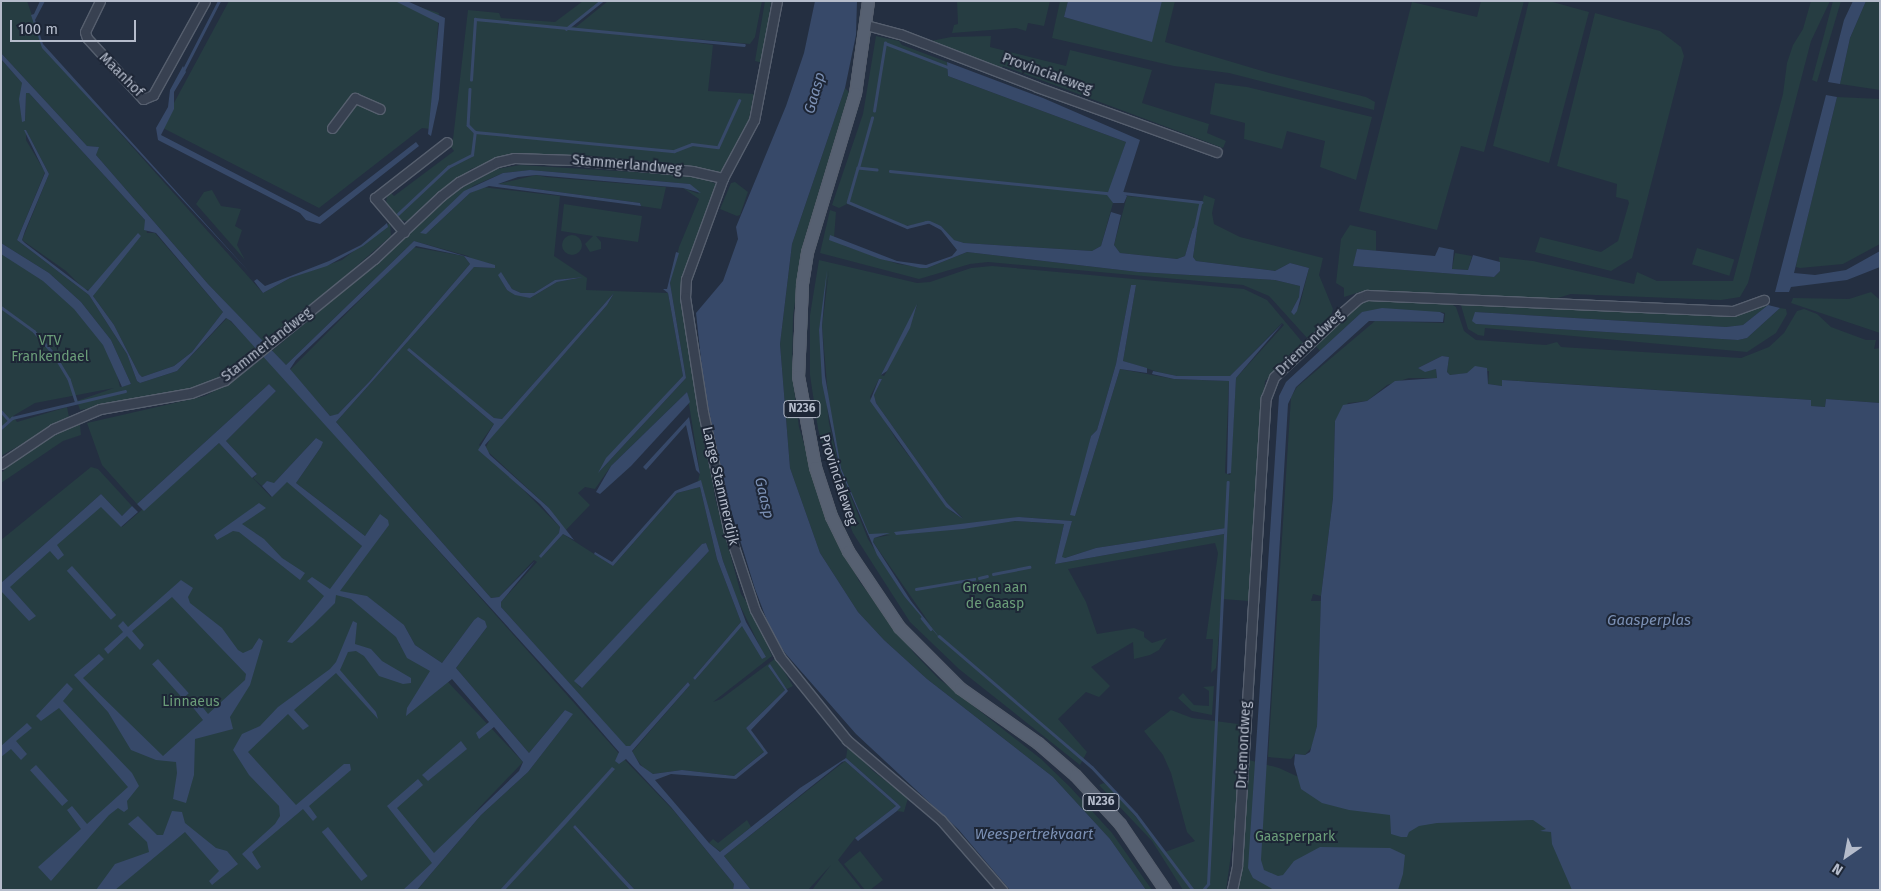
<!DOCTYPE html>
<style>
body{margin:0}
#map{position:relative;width:1881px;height:891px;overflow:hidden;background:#242f41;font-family:"Fira Sans",sans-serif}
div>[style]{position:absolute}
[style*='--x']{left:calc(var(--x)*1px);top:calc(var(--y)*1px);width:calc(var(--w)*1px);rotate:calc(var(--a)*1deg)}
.green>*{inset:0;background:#263d42;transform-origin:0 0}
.round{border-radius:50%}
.water>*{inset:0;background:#374969;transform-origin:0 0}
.stream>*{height:2.5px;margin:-1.25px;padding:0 1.25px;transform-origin:1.25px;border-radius:1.25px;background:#374969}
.roads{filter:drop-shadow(1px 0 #565f6e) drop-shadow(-1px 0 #565f6e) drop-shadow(0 1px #565f6e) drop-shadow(0 -1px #565f6e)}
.minor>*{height:9px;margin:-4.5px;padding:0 4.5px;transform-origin:4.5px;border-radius:4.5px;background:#384151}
.major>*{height:11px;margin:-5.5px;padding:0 5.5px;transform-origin:5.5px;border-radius:5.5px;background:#566071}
span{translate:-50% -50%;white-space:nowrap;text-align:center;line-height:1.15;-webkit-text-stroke:4px #1d2636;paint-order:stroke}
.shield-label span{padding:1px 4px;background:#1d2636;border:1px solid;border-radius:4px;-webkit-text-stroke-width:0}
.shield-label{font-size:12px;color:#b5bccb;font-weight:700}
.street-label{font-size:14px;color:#b5bccb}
.park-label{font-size:14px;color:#6b9d79}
.water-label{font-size:15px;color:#7b90b4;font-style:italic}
.frame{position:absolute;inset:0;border:2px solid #b5bccb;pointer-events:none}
.north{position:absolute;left:1821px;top:831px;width:50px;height:50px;-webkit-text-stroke:4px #1d2636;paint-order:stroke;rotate:213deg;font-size:14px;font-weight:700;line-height:20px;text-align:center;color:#b5bccb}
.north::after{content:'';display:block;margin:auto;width:18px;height:22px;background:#b5bccb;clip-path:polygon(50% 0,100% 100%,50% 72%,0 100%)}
.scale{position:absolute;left:10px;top:20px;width:126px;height:22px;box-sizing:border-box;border:2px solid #b5bccb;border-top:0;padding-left:6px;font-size:15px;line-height:18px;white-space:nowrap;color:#b5bccb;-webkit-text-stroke:4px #1d2636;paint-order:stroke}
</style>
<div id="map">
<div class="green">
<i style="clip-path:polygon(1px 1px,27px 1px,43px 47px,263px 293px,290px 278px,342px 260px,390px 223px,391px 236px,298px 317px,263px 342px,208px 284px,96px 155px,98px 147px,87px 146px,1px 53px)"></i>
<i style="clip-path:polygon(229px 1px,400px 1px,439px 13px,430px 129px,422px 128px,319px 208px,161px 127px)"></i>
<i style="clip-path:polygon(583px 1px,602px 1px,571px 26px,576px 27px,608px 1px,762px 1px,755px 37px,750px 44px,628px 33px,713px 45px,708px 91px,754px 94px,749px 119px,722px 173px,670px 165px,513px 154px,471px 169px,409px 221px,398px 220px,386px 204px,387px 195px,390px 192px,394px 196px,454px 151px,448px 143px,453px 139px,468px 10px,499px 13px,501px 18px,555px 22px)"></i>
<i style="clip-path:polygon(765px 1px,771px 1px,763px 63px,755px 61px)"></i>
<i style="clip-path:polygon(957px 1px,1050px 1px,1044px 26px,1028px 23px,1026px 31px,1016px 28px,952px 33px,954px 25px,958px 24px)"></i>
<i style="clip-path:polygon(1060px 1px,1068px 1px,1064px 17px,1151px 41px,1162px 1px,1175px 1px,1165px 42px,1269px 73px,1366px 97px,1375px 102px,1374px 110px,1229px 73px,1174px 66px,1052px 38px)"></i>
<i style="clip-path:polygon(1481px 1px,1524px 1px,1484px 152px,1461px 146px,1437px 230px,1359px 211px,1412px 2px,1477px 17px)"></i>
<i style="clip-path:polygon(1529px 1px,1549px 1px,1589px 12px,1549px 163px,1493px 146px)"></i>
<i style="clip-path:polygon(1811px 1px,1830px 1px,1811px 41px,1748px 283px,1740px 297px,1721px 300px,1571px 294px,1551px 300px,1363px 291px,1344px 297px,1344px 288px,1336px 283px,1341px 239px,1350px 225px,1376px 231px,1376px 251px,1357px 249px,1354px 266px,1494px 277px,1500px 271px,1499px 257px,1533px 261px,1634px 284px,1637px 272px,1657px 281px,1733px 281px,1783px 94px,1787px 63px,1793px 45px,1803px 29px)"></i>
<i style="clip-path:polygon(1833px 1px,1841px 1px,1817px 82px,1812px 80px)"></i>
<i style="clip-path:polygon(1866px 1px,1880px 1px,1880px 90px,1840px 84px,1850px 38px)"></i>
<i style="clip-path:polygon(1595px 13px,1660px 31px,1681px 47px,1684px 56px,1632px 258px,1611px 271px,1535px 252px,1540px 237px,1601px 252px,1618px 241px,1629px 203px,1628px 200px,1616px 197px,1617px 184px,1557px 166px)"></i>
<i style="clip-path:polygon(876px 36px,899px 41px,902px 45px,947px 62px,948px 76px,1126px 142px,1108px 195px,1113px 203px,1101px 246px,1092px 251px,964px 243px,953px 240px,941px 226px,924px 222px,926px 223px,904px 226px,847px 204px,839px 208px,832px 205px,863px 114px)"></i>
<i style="clip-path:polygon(991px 36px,990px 47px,1066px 66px,1070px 50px,1152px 70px,1142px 103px,1209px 124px,1207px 133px,1226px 141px,1223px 148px,1003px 66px,1001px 70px,926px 42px,951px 37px)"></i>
<i style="clip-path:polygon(1px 59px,22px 83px,22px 121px,25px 121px,26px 93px,29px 93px,145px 220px,147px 233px,155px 233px,223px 312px,192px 352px,174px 366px,142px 377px,139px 374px,114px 325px,93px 296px,94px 291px,84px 289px,66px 271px,22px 240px,49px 174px,26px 130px,26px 140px,45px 172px,17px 240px,89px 295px,127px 354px,137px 381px,140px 383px,177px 371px,227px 318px,257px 347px,225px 375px,198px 388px,80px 410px,77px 401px,114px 388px,35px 403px,13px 416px,17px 422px,67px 407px,69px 417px,1px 456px,1px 248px,36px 268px,95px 330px,114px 363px,120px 387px,131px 384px,111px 340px,81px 302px,49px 273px,1px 243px)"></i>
<i style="clip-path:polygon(1215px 83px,1247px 87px,1372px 117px,1356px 180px,1320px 167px,1325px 141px,1287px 131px,1282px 149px,1244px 139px,1245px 123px,1210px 114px)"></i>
<i style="clip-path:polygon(845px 88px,849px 92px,803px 244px,793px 316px,792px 374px,799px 427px,824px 510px,859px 581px,914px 653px,938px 678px,1041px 759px,1070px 787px,1112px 833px,1152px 890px,1146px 890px,1110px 839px,1053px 777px,927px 679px,884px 640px,858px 612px,820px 553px,790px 468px,780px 344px,792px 244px)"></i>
<i style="clip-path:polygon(1837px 97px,1880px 99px,1880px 244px,1843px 264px,1800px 268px,1796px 267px,1797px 260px)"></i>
<i style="clip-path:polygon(evenodd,520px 165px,699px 176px,716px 184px,717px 191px,684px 280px,715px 498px,741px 594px,753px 611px,772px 656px,713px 702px,721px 699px,776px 658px,793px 686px,787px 689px,768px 666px,785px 690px,746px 728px,765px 751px,734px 776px,682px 770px,653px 774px,643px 768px,632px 752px,690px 685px,688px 682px,630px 746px,626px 747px,501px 607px,501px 602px,537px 562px,534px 560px,499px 597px,491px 598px,336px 422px,474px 267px,495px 268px,489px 263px,476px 262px,468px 256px,414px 241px,286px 365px,272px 351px,384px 257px,450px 194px,485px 171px,520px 165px,530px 170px,690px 184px,699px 194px,683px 188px,699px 199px,679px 247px,670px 283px,686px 378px,598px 473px,683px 376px,668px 293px,586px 290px,587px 278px,554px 256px,560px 196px,482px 187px,470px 193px,426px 234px,473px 186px,503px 173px,530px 170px,520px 165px,501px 273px,512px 289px,521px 293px,534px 293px,555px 280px,584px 277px,557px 282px,530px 298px,507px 290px,499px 275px,501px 273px,520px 165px,614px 293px,607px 305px,491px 437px,485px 449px,549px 508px,565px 531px,590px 505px,578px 493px,585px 487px,595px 489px,611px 466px,687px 392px,700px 473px,698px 481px,701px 481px,723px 561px,736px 597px,765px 657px,742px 625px,695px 680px,693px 678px,741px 622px,717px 559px,700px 487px,677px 493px,613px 566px,563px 534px,541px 558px,559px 533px,560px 527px,479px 445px,494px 424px,407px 350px,494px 418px,502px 419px,614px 293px,520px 165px,706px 543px,709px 551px,581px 688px,575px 681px,702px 544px,706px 543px)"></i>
<i style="clip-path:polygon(536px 175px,546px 177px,666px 187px,661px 209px,641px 206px,640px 203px,498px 184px)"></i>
<i style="clip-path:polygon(735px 182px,748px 192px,740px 215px,737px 216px,720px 209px,731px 183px)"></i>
<i style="clip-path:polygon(212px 190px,221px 206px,241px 209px,235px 226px,242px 230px,237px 245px,245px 260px,196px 204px,204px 192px)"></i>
<i style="clip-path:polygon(1204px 195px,1215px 199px,1212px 213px,1214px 224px,1240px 237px,1323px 258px,1319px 275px,1333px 309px,1331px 316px,1308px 339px,1269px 296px,1243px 285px,988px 262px,970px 264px,919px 279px,820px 253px,830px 210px,836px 212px,834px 238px,830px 235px,845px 246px,898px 264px,927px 268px,967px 252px,1138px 272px,1275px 280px,1300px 286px,1299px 297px,1291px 312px,1294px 314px,1300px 304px,1309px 268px,1290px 263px,1275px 271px,1196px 261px,1193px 257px,1197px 230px,1193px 228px,1185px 256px,1177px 259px,1120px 253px,1114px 245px,1127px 196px,1202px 203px)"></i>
<i style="clip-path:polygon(564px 204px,642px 216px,638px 242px,596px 236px,601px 242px,601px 249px,590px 252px,585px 244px,593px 236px,561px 231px)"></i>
<i class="round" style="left:562px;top:235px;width:20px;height:20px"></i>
<i style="clip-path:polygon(413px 247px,464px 256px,470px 264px,369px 382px,337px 415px,330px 416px,290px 370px)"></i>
<i style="left:1697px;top:248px;width:39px;height:17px;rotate:17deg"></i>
<i style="clip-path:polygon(1455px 253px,1472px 256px,1468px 270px,1452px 269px)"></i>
<i style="clip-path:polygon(evenodd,819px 260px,917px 283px,930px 282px,971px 268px,992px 266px,1244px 289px,1267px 300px,1303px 343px,1265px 381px,1249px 601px,1222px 599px,1216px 668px,1211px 673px,1213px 639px,1206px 639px,1218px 553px,1215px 543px,1068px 569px,1086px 602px,1097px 634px,1134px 628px,1144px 632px,1144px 637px,1152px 643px,1167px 638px,1159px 650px,1150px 655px,1134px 659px,1133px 642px,1091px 667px,1110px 686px,1099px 697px,1086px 692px,1058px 719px,1087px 752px,1080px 765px,959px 669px,910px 622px,853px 533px,835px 489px,818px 429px,810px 375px,810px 315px,819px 260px,829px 270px,822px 326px,830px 419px,841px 468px,869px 535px,890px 535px,874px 538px,873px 542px,930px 624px,904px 596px,868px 539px,840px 469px,829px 423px,819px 330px,829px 270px,819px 260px,1131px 285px,1136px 285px,1123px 361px,1158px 372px,1177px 376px,1230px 376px,1282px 323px,1284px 325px,1236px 378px,1230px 475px,1225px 473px,1229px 381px,1174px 379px,1120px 369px,1075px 516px,1091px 436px,1097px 430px,1116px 364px,1131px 285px,819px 260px,918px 304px,887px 371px,884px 376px,881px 375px,918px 304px,819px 260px,879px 379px,882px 379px,874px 395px,876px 403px,947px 503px,963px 518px,952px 512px,896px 439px,870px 397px,879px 379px,819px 260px,1019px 517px,1072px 521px,1061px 558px,1065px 558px,1096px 548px,1226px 528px,1224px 534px,1055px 564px,1064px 524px,1015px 521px,896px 535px,1019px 517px)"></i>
<i style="clip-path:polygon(1871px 292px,1880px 300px,1880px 333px,1791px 303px,1793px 298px,1849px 299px)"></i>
<i style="clip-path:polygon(1364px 300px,1448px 302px,1456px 307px,1464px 331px,1476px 340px,1546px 345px,1557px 342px,1561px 347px,1741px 358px,1769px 347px,1784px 333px,1797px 311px,1804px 309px,1817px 314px,1831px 327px,1866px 340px,1876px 340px,1874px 349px,1880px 348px,1880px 403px,1826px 399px,1825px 407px,1811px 406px,1811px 400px,1503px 380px,1502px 386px,1488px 384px,1489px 371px,1450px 375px,1447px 372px,1449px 357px,1442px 356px,1418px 368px,1425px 371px,1436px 369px,1437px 378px,1409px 378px,1387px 385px,1367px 401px,1348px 403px,1335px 421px,1333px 498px,1321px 596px,1313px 594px,1311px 601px,1321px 601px,1317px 726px,1312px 747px,1305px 755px,1295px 754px,1291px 759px,1268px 757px,1291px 397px,1297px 387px,1375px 321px,1444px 323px,1445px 313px,1440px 312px,1362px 312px,1320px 351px,1315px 345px)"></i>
<i style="clip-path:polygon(1460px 302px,1727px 315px,1768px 305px,1743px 325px,1726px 327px,1475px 312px,1476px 324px,1738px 340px,1747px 338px,1780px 308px,1786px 309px,1787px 314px,1776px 333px,1747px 352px,1485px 328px,1484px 336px,1478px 335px,1468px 329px)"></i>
<i style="clip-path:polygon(265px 356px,623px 758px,674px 811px,734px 884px,733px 890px,635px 890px,575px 825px,573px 827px,630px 890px,417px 890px,481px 815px,528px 772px,572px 715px,565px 710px,529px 753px,456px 668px,487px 627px,474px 620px,442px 663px,415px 645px,404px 625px,399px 644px,452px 679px,448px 682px,523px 762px,478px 809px,415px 890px,1px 890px,1px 593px,101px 506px,122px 527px,219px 443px,271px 497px,287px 481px,327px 514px,362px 546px,357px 565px,388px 525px,388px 520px,365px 536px,296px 483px,321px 447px,322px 442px,316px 438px,274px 483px,265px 483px,262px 486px,253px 478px,257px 474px,226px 441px,276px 391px,269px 384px,137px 504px,102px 465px,87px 423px,205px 396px,231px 382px)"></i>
<i style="clip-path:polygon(71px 425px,80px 425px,81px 435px,63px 441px,1px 483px,1px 473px,32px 447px)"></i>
<i style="clip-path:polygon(91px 467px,98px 469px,132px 506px,122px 516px,101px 494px,1px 583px,1px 540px)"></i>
<i style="clip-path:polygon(1214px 686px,1212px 715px,1192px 711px,1178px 698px,1183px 693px,1194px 705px,1209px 706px,1209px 691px,1203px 687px)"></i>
<i style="clip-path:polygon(1171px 710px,1192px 718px,1238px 724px,1241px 728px,1235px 826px,1226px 890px,1183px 890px,1152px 841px,1099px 785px,1104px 783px,1115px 792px,1165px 852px,1195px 841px,1187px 832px,1171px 773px,1163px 755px,1144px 731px)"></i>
<i style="clip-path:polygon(848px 745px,873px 771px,908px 798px,904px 812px,897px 811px,901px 807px,898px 804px,846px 758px)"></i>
<i style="clip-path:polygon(1249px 760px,1279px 768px,1303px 779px,1534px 813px,1558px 830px,1581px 890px,1237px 890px)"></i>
<i style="clip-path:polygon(845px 761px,896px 806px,855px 838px,838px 860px,862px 890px,812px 890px,831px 865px,808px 890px,751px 890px,724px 856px)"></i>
<i style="clip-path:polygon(747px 820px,751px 827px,721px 852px,709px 843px,713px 839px,718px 843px)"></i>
<i style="clip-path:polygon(860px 851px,883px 880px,870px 890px,865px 890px,844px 864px)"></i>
</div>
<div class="water">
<i style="clip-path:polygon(40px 1px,45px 1px,35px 20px,43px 44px,251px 274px,42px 48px,31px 15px,34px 14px)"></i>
<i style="clip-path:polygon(395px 1px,407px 1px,445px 18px,439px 99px,431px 136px,428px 134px,439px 23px)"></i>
<i style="clip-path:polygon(815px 1px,857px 1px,856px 35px,845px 88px,792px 244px,780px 344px,790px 468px,820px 553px,858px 612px,884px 640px,927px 679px,1053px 777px,1110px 839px,1146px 890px,1010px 890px,958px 829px,856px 734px,785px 653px,771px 631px,755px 589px,727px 497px,704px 387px,696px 313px,723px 281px,738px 239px,736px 227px,786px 106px,804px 53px)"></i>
<i style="clip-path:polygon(1068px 1px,1162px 1px,1152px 42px,1064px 17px)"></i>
<i style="clip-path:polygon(1853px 1px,1866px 1px,1850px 38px,1840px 84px,1828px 82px,1844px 20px)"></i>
<i style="clip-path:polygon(evenodd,1px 53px,87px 146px,99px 147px,96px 155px,208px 284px,286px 365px,414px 241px,495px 265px,495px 268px,474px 267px,336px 422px,491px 598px,499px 597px,535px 561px,501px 602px,501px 607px,626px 746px,630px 746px,688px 682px,690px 685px,632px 751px,640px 765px,653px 774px,682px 770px,734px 776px,764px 752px,746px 728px,785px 690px,768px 666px,770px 664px,788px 691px,751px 730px,768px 753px,736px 779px,671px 774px,655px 780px,709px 843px,720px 852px,800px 788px,846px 758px,898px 804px,901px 807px,897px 811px,858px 841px,855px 838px,896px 806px,845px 761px,842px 762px,724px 856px,751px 890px,733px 890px,734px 884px,671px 807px,626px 759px,619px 764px,615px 761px,619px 752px,573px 699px,231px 321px,226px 318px,177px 371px,140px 383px,137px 381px,127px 354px,89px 295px,17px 240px,45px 173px,24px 130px,26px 130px,49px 174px,25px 231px,22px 240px,25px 243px,88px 291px,138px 233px,141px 236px,93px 296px,114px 325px,139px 374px,142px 377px,174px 366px,192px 352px,223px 312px,156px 233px,144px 230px,145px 220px,29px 93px,26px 93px,25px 121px,22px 122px,19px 99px,22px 83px,1px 59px,1px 53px,416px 246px,464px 256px,470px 264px,369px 382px,338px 414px,330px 416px,290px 369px,296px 360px,416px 246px)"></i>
<i style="clip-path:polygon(947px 62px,1043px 98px,1140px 140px,1123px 193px,1127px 196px,1124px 203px,1113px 203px,1107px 195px,1126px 142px,948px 76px)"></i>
<i style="clip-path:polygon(183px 66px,186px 72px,174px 92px,174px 109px,161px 135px,319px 217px,416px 142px,419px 146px,320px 224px,306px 220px,300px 213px,158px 140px,156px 128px,168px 107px,170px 90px)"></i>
<i style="clip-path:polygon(1826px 95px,1837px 97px,1794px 273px,1815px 275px,1846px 270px,1880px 251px,1880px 267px,1847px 280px,1791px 287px,1789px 292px,1775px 292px)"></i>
<i style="clip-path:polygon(530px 170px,690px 184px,701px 193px,683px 188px,536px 175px,518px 177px,498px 184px,640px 203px,641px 206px,489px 186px,470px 193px,426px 234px,420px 233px,464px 191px,503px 173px)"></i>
<i style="clip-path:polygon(1111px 212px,1121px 215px,1114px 245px,1120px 253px,1177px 259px,1185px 256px,1193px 228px,1197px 230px,1193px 257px,1196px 261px,1275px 271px,1290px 263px,1309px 268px,1297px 311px,1294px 315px,1291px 312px,1299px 297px,1300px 286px,1275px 280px,1138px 272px,967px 252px,927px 268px,920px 268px,880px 259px,829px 240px,830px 235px,897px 261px,926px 265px,952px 256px,957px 250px,941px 230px,924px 221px,930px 221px,941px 226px,954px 240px,964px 243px,1092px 251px,1101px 246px)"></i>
<i style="clip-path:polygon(387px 223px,388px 227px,363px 246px,327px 266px,290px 278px,263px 293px,254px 281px,257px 279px,265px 286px,329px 261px,361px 245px)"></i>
<i style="clip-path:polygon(1px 243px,49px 273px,81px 302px,111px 340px,131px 384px,122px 387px,103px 345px,74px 309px,43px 281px,1px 254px)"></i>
<i style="clip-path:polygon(1439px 247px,1454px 250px,1452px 269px,1468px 270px,1473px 255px,1500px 262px,1500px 271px,1494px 277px,1353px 266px,1357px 249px,1435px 256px)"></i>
<i style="clip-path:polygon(676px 252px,679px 253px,670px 283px,686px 378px,598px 473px,606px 458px,683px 376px,668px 293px,663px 289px,667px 289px)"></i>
<i style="clip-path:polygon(827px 270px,822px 326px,825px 376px,841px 468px,869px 534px,890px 533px,874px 538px,873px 542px,911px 601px,943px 642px,904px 596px,877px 555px,840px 469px,822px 383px,819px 330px)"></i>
<i style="clip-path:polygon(501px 272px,512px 289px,521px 293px,534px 293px,555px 280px,584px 277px,557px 282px,530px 298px,515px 295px,507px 290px,498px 275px)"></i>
<i style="clip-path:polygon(1131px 285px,1136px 285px,1123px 361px,1147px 368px,1147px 373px,1120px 369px,1075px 516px,1070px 515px,1091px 436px,1097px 430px,1116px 364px)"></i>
<i style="clip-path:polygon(614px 293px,607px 305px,485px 445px,490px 455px,549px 508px,574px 540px,563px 534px,541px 558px,539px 556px,559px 533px,560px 527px,540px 504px,478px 450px,494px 424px,407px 350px,409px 348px,494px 418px,502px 419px)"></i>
<i style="clip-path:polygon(917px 304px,910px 328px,887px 371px,881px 375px)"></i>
<i style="clip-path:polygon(1768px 305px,1780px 308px,1747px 338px,1738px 340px,1476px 324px,1472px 321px,1475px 312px,1726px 327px,1743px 325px)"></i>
<i style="clip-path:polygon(1382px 308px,1440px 312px,1444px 314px,1443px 322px,1369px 321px,1296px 387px,1288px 404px,1261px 860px,1264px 870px,1278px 876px,1283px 875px,1294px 861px,1320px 847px,1390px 848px,1405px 855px,1403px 874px,1398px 890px,1274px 890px,1253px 878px,1248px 868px,1279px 396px,1286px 382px,1362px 312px)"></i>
<i style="clip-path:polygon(1283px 323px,1236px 378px,1231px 473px,1227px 474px,1229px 381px,1174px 379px,1152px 374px,1153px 371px,1177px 376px,1230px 376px)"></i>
<i style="clip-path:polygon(1442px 356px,1449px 357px,1447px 372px,1450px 375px,1467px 373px,1475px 366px,1487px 368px,1488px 384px,1502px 386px,1502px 380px,1811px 400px,1811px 406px,1825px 407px,1826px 399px,1880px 403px,1880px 890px,1572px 890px,1552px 844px,1551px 832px,1540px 831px,1546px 829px,1533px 820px,1437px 823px,1419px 826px,1409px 832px,1407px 837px,1401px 837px,1391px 834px,1390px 815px,1349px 810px,1322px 803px,1301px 789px,1294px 764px,1295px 754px,1305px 755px,1310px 752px,1317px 726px,1321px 596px,1333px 498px,1335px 421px,1343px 405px,1367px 401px,1395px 381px,1437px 378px,1436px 369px,1425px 372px,1418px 368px)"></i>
<i style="clip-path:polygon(879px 379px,882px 379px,874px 395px,876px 403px,947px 503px,963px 519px,946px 507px,870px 401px)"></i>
<i style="clip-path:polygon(269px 384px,276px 391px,226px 441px,257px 474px,252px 478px,219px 443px,144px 511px,137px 504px)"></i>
<i style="clip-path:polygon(687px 392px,690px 402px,631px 466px,600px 494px,596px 492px,611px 466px)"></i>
<i style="clip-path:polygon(689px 417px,700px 474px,696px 470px,686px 425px,646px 470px,643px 467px)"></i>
<i style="clip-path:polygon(316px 438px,323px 442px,321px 447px,296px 483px,365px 536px,380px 514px,388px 520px,389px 525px,340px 591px,367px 596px,404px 625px,415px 645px,442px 663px,474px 620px,478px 617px,485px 621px,487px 627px,456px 668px,529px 753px,565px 710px,573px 714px,528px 772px,481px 815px,417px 890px,403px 890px,432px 863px,387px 806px,418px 779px,423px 785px,397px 808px,434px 853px,519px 771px,523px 762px,494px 727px,479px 739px,476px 733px,489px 722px,452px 679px,406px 716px,407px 708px,430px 671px,407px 658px,396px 637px,351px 599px,336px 595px,335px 603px,313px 625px,292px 643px,287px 642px,324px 596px,307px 581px,312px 577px,330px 589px,362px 546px,287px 482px,272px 497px,262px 486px,267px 481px,274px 483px)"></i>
<i style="clip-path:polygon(701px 480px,723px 561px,746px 622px,766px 657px,762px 659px,742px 626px,695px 680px,693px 678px,741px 622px,717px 559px,700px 487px,677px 493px,613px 566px,594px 554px,595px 552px,612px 562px,675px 491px)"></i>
<i style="clip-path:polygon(101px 494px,122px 516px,132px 506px,138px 512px,121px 527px,101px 507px,57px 545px,64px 555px,58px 560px,50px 551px,10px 587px,36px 616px,29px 621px,1px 591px,1px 583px)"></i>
<i style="clip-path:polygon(259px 503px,266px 508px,242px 524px,264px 539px,282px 558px,305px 573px,300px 580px,239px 532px,233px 531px,217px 540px,214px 535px)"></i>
<i style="clip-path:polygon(1019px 517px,1072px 521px,1062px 557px,1065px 558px,1096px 548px,1226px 528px,1224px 534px,1055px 564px,1064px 524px,1015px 521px,963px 529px,896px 535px,894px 532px)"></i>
<i style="clip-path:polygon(706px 543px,709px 551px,582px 688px,574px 681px,702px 544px)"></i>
<i style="left:72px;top:566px;width:66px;height:7px;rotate:48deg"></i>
<i style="clip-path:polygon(181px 580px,193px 588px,188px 597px,190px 603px,222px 628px,238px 650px,243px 653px,252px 649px,259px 638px,263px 641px,250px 685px,230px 717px,233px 729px,195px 739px,194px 775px,186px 803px,173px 799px,177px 773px,176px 762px,156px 760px,131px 750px,108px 712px,74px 675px,99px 654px,104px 659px,83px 678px,163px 756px,203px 720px,191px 705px,197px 700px,208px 714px,245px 680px,246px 674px,172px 597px,132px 631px,144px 645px,140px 650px,127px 636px,108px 654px,104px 649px,123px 632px,118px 626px,123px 621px,128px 627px)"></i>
<i style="clip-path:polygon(353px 621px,357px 623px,355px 644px,371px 649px,382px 661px,411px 678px,411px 683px,403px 684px,379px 676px,364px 656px,356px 651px,348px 652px,340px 670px,376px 712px,378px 719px,336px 673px,294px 710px,309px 726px,303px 730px,288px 714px,248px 752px,296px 805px,344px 764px,350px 764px,351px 770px,309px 806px,317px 817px,313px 821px,303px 809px,252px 852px,261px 867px,257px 870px,242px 854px,275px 824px,280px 816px,279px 806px,249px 775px,233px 750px,242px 734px,260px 726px,278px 707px,330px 669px,336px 662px)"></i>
<i style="left:158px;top:659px;width:46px;height:8px;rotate:48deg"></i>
<i style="clip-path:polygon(67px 683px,73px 689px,63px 701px,132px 773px,139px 786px,127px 801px,128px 809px,124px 812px,118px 808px,109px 815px,51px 881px,38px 867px,81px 829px,67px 810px,72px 806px,87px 824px,128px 787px,59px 708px,41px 721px,36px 716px)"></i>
<i style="clip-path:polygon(27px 723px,32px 728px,16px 741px,27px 754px,21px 760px,11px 749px,1px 757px,1px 746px)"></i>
<i style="clip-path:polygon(461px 741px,467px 749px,428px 781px,422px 775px)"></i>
<i style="left:36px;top:765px;width:48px;height:8px;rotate:48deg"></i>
<i style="clip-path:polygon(612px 767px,615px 769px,566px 824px,505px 890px,500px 890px)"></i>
<i style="clip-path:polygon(172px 811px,182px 812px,185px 823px,216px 848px,227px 851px,238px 864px,212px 885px,209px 881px,219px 871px,185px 832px,115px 890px,96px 890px,115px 864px,149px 852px,147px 842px,128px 824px,138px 816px,157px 835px,163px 835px)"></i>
<i style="clip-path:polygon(575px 825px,622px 876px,635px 890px,630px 890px,618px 877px,573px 827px)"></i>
<i style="left:328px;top:827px;width:63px;height:8px;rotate:51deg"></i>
</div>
<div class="stream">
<i style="--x:566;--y:29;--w:45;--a:-38.7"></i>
<i style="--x:183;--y:71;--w:79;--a:-62.8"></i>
<i style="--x:471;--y:80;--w:61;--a:-86.2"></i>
<i style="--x:475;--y:19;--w:270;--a:5.5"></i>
<i style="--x:470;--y:89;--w:36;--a:93"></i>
<i style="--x:468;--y:125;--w:10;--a:45"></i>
<i style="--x:475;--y:132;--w:200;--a:5.5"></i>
<i style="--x:674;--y:151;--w:19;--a:-21"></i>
<i style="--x:692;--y:144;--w:26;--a:7"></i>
<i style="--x:718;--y:147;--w:51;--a:-65.5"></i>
<i style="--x:874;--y:111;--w:69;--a:-80.8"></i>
<i style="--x:885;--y:43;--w:67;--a:20.9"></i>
<i style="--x:858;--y:168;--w:52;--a:-74.4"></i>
<i style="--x:877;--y:170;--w:19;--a:-174"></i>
<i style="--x:858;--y:168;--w:35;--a:106"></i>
<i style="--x:848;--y:202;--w:64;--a:23"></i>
<i style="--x:907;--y:227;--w:21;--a:-14"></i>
<i style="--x:890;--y:171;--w:219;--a:5.8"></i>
<i style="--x:1123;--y:193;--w:79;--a:6.6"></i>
<i style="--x:1201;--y:202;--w:29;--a:102"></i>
<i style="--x:398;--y:214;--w:69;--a:-43.2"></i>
<i style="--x:448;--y:167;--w:27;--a:-27"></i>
<i style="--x:472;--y:155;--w:23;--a:-83"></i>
<i style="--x:1;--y:307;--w:41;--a:36"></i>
<i style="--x:34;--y:331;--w:30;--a:49"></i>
<i style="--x:54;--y:354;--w:29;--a:59"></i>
<i style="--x:69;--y:379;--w:23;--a:72"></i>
<i style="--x:1;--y:411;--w:12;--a:48"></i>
<i style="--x:1;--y:428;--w:15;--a:-42"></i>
<i style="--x:12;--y:418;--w:116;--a:-13.4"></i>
<i style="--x:993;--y:574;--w:37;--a:-11"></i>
<i style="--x:979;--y:578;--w:8;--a:-14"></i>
<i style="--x:916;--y:589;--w:59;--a:-9.8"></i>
<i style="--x:922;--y:618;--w:14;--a:51"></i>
<i style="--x:939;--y:636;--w:201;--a:40.6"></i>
<i style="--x:1092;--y:767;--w:64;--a:46.9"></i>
<i style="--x:1136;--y:814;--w:95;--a:53.1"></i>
<i style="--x:1203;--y:890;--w:8;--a:-50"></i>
<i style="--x:1208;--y:884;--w:402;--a:-87.2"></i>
</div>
<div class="roads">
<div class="minor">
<i style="--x:100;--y:1;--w:34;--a:116"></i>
<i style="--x:85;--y:32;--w:6;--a:72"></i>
<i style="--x:87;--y:38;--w:83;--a:47.4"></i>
<i style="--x:143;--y:99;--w:11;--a:-22"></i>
<i style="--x:153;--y:95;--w:107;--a:-61"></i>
<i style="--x:777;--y:1;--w:121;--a:100.9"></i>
<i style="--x:754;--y:120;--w:66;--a:118.1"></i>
<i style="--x:723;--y:178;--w:108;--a:110.1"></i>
<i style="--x:686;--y:279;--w:18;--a:93"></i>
<i style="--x:685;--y:297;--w:116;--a:81.1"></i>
<i style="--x:703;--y:412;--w:120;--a:77.9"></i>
<i style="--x:728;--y:529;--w:85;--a:71.6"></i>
<i style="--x:755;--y:610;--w:53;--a:62"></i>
<i style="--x:780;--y:657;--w:107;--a:51.1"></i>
<i style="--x:847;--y:740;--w:123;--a:40.4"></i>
<i style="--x:941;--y:820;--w:93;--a:48.9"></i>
<i style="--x:866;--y:25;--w:35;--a:15"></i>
<i style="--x:900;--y:34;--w:147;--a:21.1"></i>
<i style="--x:1037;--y:87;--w:191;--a:19.9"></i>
<i style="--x:332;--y:128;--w:38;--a:-53"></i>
<i style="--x:355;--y:98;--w:27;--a:24"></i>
<i style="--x:404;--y:232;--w:45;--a:-130.5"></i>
<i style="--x:375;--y:198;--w:91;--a:-37.9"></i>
<i style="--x:1;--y:464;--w:63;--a:-33.9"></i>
<i style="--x:53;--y:429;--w:51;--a:-23.1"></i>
<i style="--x:100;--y:409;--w:92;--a:-10"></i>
<i style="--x:191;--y:393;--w:36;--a:-21"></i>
<i style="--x:225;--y:380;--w:192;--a:-39.1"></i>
<i style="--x:374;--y:259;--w:92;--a:-43.2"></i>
<i style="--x:441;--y:196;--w:23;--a:-38"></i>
<i style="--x:459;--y:182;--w:43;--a:-27.8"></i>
<i style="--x:497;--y:162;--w:17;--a:-13"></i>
<i style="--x:514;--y:158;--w:59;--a:1.9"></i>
<i style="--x:573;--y:160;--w:120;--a:5.3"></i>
<i style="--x:692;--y:171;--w:32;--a:13"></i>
<i style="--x:1232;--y:890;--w:25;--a:-78"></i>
<i style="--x:1237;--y:866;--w:469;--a:-86.5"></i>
<i style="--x:1266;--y:398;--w:22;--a:-69"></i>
<i style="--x:1274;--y:377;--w:96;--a:-43.3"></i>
<i style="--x:1344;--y:311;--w:20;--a:-41"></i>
<i style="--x:1359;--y:298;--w:9;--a:-21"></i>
<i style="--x:1367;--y:295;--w:366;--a:2.5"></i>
<i style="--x:1733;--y:311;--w:33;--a:-20"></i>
</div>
<div class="major">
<i style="--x:868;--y:1;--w:93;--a:98"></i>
<i style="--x:855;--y:93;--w:166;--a:106.8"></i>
<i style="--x:807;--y:252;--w:33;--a:99"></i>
<i style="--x:802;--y:285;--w:91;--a:92.5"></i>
<i style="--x:798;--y:376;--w:93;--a:79.4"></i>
<i style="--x:815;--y:467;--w:52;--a:71.9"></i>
<i style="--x:831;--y:516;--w:39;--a:64"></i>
<i style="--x:848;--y:551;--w:92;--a:56.1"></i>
<i style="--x:899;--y:627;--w:86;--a:45"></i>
<i style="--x:960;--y:688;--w:95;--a:35.2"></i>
<i style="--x:1038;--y:743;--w:49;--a:40.9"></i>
<i style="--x:1075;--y:775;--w:67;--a:47.4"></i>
<i style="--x:1120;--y:824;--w:80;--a:55.7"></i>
</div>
</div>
<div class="shield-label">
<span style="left:802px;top:409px">N236</span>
<span style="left:1101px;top:802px">N236</span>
</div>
<div class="street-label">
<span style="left:1047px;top:74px;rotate:20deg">Provincialeweg</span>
<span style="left:121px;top:75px;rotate:45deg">Maanhof</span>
<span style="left:627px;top:165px;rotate:5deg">Stammerlandweg</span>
<span style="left:1310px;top:343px;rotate:-44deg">Driemondweg</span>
<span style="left:267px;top:345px;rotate:-38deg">Stammerlandweg</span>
<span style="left:838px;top:480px;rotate:72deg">Provincialeweg</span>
<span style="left:720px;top:486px;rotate:77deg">Lange Stammerdijk</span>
<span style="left:1244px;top:745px;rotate:-87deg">Driemondweg</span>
</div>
<div class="park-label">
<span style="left:50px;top:349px">VTV<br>Frankendael</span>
<span style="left:995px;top:596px">Groen aan<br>de Gaasp</span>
<span style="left:191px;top:702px">Linnaeus</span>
<span style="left:1295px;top:837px">Gaasperpark</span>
</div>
<div class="water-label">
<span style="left:815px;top:93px;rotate:-74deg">Gaasp</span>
<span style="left:764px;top:498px;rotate:77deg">Gaasp</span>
<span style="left:1649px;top:621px">Gaasperplas</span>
<span style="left:1034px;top:835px">Weespertrekvaart</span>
</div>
<div class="frame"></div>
<div class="north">N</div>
<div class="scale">100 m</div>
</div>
